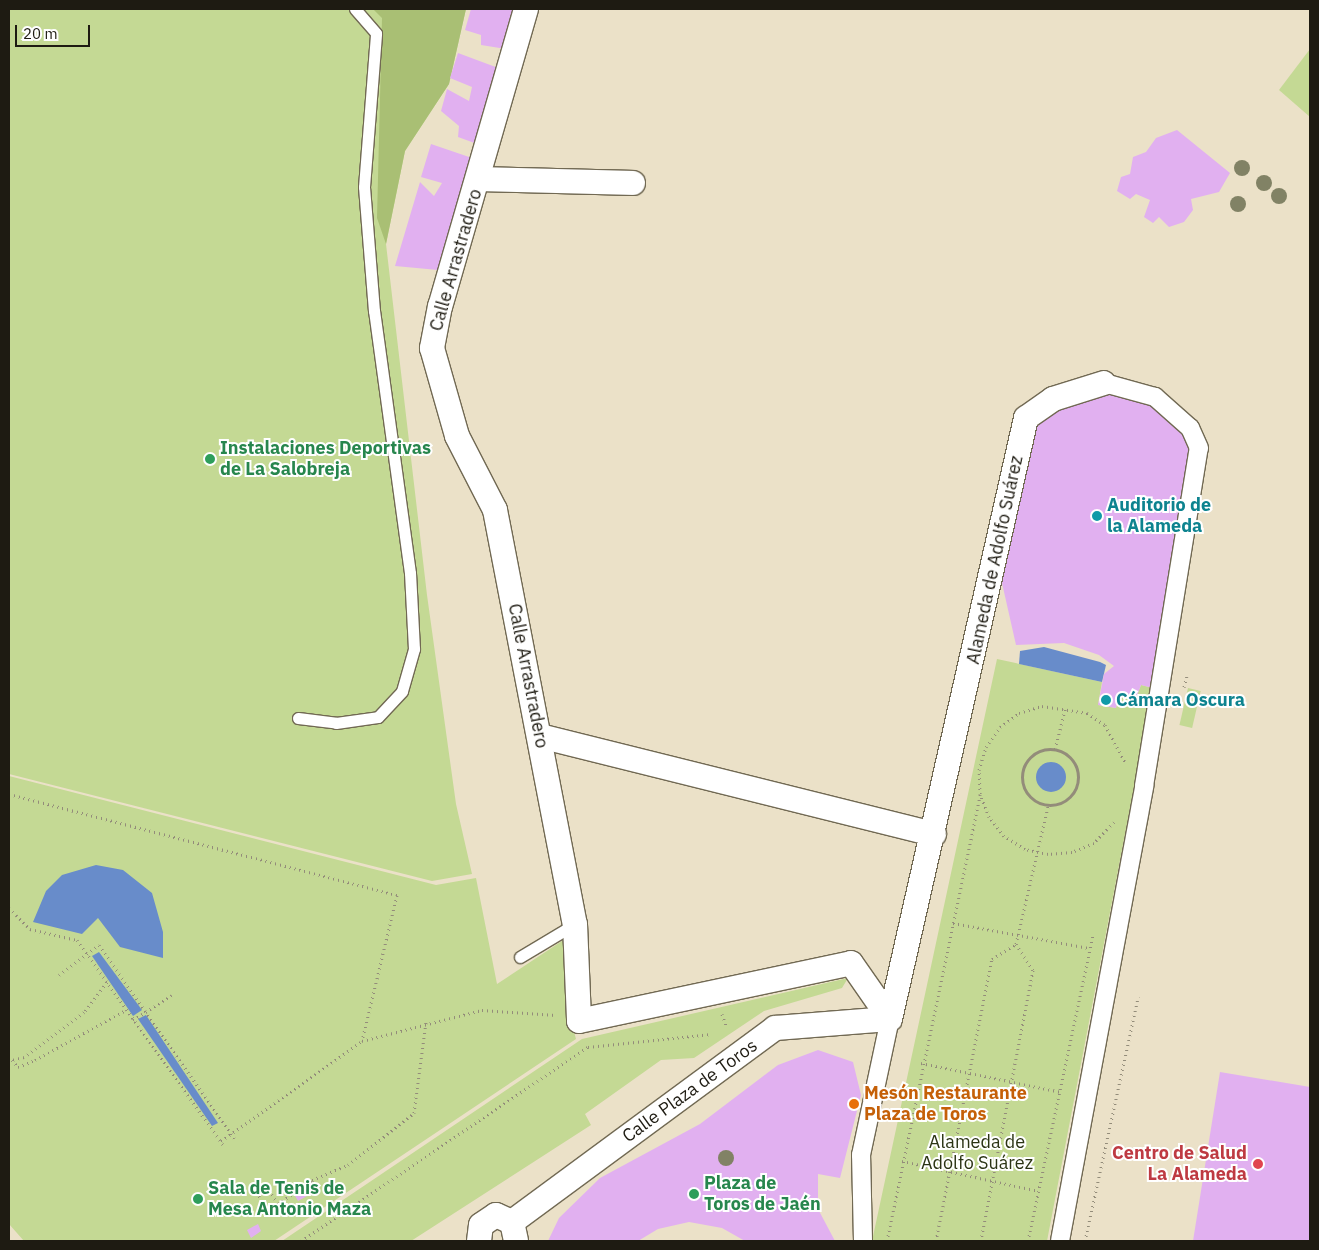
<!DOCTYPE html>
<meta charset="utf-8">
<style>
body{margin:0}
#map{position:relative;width:1319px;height:1250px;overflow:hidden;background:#ebe1c8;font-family:"IBM Plex Sans",sans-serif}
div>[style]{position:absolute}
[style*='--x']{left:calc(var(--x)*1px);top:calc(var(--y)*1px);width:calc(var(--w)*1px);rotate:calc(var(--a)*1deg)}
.green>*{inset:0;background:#c4d994;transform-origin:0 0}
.forest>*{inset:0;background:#a9bf74}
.water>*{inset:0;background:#688cca}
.round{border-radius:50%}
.building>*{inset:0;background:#e1b0f0}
.path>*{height:3px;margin-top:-1.5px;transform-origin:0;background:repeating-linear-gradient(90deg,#938c7a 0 1px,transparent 0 5px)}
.path>.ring{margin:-1.5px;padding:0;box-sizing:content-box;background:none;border:3px solid #938c7a;border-radius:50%}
.roads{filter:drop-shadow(1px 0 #716953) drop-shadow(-1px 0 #716953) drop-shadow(0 1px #716953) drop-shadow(0 -1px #716953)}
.service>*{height:11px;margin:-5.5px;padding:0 5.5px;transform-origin:5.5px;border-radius:5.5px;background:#fff}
.pedestrian>*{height:18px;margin:-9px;padding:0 9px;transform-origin:9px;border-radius:9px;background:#fff}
.minor>*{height:24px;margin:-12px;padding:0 12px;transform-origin:12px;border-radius:12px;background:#fff}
.trees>*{width:16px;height:16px;margin:-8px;border-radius:50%;background:#818265}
.dots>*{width:14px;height:14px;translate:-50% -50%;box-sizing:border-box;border:2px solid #fff;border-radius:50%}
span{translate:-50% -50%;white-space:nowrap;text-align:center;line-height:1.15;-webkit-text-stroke:4px #fff;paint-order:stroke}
.street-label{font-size:18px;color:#1e1b12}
.leisure-label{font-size:18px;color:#27864d;font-weight:700}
.left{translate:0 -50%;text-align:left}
.culture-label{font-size:18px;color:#0d838f;font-weight:700}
.food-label{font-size:18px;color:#c56008;font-weight:700}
.park-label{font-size:18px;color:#2b3414}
.health-label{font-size:18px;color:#be3a42;font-weight:700}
.right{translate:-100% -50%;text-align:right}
.frame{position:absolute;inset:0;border:10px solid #1e1b12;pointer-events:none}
.scale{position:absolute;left:15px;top:25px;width:75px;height:22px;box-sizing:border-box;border:2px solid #1e1b12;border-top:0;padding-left:6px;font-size:15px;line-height:18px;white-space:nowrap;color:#1e1b12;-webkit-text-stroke:4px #fff;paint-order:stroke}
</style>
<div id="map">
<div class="green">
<i style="clip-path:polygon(9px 9px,466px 9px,449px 84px,405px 151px,386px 244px,427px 595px,456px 804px,472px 874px,432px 881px,9px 774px)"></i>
<i style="clip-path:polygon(1310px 49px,1310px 117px,1279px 90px)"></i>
<i style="clip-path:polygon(997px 659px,1102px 682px,1098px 705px,1116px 708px,1119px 695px,1136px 698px,1141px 685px,1153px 688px,1047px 1241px,872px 1241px)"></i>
<i style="left:1188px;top:688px;width:13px;height:38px;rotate:13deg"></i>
<i style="clip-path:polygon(9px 776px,436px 885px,476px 878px,497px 984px,565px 939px,565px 1000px,576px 1039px,274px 1241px,24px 1241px,9px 1224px)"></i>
<i style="clip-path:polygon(848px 978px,842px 988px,764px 1011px,694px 1058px,661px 1060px,585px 1114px,591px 1125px,411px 1241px,282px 1241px,582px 1039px)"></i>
</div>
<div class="forest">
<i style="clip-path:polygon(373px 9px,466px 9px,449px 84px,405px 151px,386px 244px,377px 218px,382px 18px)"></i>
</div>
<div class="water">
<i style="clip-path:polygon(1044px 647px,1100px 662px,1106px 665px,1102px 682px,1019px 664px,1020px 651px)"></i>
<i class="round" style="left:1036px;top:762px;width:30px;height:30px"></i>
<i style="clip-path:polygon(96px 865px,123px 870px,152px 893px,163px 932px,163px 958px,120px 947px,98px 918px,82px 934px,33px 922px,46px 891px,62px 875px)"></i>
<i style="clip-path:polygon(99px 952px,142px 1010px,133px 1016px,92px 956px)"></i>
<i style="clip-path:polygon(146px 1015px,218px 1123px,212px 1126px,138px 1019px)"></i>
</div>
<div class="building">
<i style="clip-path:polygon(471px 9px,514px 9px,506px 49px,481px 45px,481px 35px,465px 30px)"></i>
<i style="clip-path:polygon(458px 53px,501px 69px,480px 145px,458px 137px,459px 126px,441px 111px,447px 89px,469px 101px,472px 87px,450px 78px)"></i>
<i style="clip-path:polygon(1177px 130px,1230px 173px,1219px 192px,1191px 199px,1193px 210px,1184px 222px,1169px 227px,1159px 217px,1153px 223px,1144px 217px,1150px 200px,1136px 194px,1130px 199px,1117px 191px,1121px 177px,1130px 174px,1133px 157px,1146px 152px,1156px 138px)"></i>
<i style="clip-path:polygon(431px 144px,475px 159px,438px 270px,395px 266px,420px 182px,434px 196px,442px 183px,421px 177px)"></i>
<i style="clip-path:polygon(1130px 386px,1184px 426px,1193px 449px,1153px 688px,1141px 685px,1136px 698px,1119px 695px,1116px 708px,1098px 705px,1104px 674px,1114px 666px,1099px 655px,1064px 643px,1016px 645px,1002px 583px,1029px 422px,1055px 403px)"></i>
<i style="clip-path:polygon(818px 1050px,853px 1062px,861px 1095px,840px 1178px,818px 1174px,818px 1209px,835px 1241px,745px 1241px,722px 1228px,689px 1222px,658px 1229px,638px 1241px,548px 1241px,559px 1218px,600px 1178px,700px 1124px,778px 1065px)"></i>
<i style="clip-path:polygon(1220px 1072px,1310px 1087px,1310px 1241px,1193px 1241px)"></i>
<i style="clip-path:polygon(303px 1188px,307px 1196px,298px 1201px,294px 1194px)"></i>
<i style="clip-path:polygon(258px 1224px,261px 1231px,251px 1238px,247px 1230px)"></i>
</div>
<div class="path">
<i style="--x:1184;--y:687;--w:11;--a:-75"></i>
<i class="ring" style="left:1022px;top:749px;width:53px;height:53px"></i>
<i style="--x:1055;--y:749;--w:44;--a:-75.7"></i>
<i style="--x:9;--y:794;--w:401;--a:14.6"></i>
<i style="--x:397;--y:895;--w:150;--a:103.5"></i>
<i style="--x:362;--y:1041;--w:124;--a:-14.5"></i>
<i style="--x:482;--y:1010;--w:74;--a:3.9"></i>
<i style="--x:1114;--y:822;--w:29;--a:134"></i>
<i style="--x:1094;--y:843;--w:24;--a:158"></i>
<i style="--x:1072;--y:852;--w:24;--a:175"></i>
<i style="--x:1048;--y:854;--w:24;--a:-168"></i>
<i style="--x:1025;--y:849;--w:25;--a:-148"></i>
<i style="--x:1004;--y:836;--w:24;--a:-128"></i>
<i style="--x:989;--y:817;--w:25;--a:-111"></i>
<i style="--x:980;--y:794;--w:24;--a:-92"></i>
<i style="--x:979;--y:770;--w:24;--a:-73"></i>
<i style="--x:986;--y:747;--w:24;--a:-55"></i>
<i style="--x:1000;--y:727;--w:24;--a:-36"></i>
<i style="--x:1019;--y:713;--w:24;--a:-17"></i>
<i style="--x:1042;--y:706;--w:46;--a:8.8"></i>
<i style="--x:1087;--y:713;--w:22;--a:34"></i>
<i style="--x:1105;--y:725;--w:42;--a:61.6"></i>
<i style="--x:9;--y:908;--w:30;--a:45"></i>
<i style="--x:30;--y:929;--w:48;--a:13.2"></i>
<i style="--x:77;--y:940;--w:252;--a:54.5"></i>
<i style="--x:953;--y:923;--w:138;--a:10.4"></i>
<i style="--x:1016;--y:944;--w:142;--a:-76.9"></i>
<i style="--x:59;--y:975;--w:50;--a:-36.9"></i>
<i style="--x:99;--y:945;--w:236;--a:55"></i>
<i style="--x:107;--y:982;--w:38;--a:127"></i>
<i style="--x:84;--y:1012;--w:75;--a:143.1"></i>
<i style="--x:24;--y:1057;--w:12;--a:166"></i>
<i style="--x:12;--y:1060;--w:9;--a:49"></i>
<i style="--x:18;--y:1067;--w:18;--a:-22"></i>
<i style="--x:35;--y:1060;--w:104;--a:-28.8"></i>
<i style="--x:722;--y:1014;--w:12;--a:70"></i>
<i style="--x:133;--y:1020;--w:46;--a:-32.7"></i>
<i style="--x:921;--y:1063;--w:143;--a:11.7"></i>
<i style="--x:221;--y:1141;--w:173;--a:-35.3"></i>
<i style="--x:902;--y:1161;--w:140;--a:12.4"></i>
<i style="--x:266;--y:1186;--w:22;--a:56"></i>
<i style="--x:278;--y:1204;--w:42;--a:-35.2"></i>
<i style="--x:312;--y:1180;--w:39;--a:-23"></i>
<i style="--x:348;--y:1165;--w:84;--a:-38.2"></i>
<i style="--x:414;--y:1113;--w:92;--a:-82.5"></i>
<i style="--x:256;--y:1192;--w:24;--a:55"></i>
<i style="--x:301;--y:1241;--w:346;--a:-34.1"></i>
<i style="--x:588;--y:1047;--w:124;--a:-6"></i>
<i style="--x:887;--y:1241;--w:456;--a:-78.2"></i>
<i style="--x:936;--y:1241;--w:288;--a:-78.8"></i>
<i style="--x:992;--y:959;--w:28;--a:-32"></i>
<i style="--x:1016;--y:944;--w:31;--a:57"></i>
<i style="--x:1033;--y:970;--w:276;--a:100.9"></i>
<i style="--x:1028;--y:1241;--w:314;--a:-78"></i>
<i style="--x:1085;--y:1241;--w:250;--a:-77.7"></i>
</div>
<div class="roads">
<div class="service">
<i style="--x:298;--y:718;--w:38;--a:7"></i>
<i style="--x:336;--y:723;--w:42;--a:-8.1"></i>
<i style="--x:378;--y:717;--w:35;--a:-47"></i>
<i style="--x:402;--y:691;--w:44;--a:-74.1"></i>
<i style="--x:414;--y:649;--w:76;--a:-93"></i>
<i style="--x:410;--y:573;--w:264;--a:-97.8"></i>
<i style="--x:374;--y:311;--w:124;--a:-94.6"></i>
<i style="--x:364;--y:187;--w:154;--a:-85.5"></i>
<i style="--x:376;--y:33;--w:32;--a:-131"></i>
<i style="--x:520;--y:957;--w:64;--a:-31"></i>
</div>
<div class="pedestrian">
<i style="--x:863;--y:1241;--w:86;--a:-91.3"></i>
<i style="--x:861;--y:1155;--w:139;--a:-78"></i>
<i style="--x:1060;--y:1241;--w:463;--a:-79.5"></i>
<i style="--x:1144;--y:786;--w:342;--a:-80.8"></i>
<i style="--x:1199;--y:448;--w:22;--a:-114"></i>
<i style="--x:1190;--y:428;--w:47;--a:-138.5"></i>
<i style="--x:1155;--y:397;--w:53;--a:-164.6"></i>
</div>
<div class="minor">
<i style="--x:526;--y:9;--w:309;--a:106.1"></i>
<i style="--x:440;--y:306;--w:43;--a:100.8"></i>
<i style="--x:432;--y:348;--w:91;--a:74.1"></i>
<i style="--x:457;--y:436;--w:83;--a:62.8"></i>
<i style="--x:495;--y:510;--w:422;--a:79.1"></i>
<i style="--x:575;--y:924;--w:97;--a:87.6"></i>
<i style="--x:579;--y:1021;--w:278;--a:-12"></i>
<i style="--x:851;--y:963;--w:68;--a:55.1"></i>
<i style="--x:480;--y:179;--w:153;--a:1.5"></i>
<i style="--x:540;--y:736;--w:406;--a:14"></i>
<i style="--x:890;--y:1019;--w:616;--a:-77.25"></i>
<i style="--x:1026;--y:418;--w:33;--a:-35"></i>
<i style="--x:1053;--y:399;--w:53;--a:-17.4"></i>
<i style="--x:512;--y:1222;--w:327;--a:-36.4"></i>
<i style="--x:775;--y:1028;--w:115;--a:-4.5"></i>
<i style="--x:479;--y:1241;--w:16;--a:-83"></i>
<i style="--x:481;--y:1225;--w:18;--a:-34"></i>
<i style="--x:496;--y:1215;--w:17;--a:24"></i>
<i style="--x:512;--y:1222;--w:19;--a:78"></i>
</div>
</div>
<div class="trees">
<i style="left:1242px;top:168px"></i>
<i style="left:1264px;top:183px"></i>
<i style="left:1279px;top:196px"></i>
<i style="left:1238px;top:204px"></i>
<i style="left:726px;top:1158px"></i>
</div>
<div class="dots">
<i style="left:210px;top:459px;background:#2e9e5b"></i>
<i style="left:1097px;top:516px;background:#0f9aa8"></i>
<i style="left:1106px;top:700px;background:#0f9aa8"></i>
<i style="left:854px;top:1104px;background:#e8710a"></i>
<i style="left:1258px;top:1164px;background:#e0444e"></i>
<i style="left:694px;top:1194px;background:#2e9e5b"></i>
<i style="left:198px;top:1199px;background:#2e9e5b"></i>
</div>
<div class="street-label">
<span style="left:456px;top:260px;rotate:-74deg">Calle Arrastradero</span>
<span style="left:995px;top:560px;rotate:-78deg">Alameda de Adolfo Suárez</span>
<span style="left:528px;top:676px;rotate:79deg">Calle Arrastradero</span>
<span style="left:690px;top:1091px;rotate:-36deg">Calle Plaza de Toros</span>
</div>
<div class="leisure-label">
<span class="left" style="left:220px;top:459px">Instalaciones Deportivas<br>de La Salobreja</span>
<span class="left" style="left:704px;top:1194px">Plaza de<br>Toros de Jaén</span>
<span class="left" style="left:208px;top:1199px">Sala de Tenis de<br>Mesa Antonio Maza</span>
</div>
<div class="culture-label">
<span class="left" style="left:1107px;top:516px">Auditorio de<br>la Alameda</span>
<span class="left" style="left:1116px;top:700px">Cámara Oscura</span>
</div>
<div class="food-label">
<span class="left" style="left:864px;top:1104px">Mesón Restaurante<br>Plaza de Toros</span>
</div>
<div class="park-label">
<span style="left:977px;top:1153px">Alameda de<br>Adolfo Suárez</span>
</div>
<div class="health-label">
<span class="right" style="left:1247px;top:1164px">Centro de Salud<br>La Alameda</span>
</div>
<div class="frame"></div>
<div class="scale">20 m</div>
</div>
